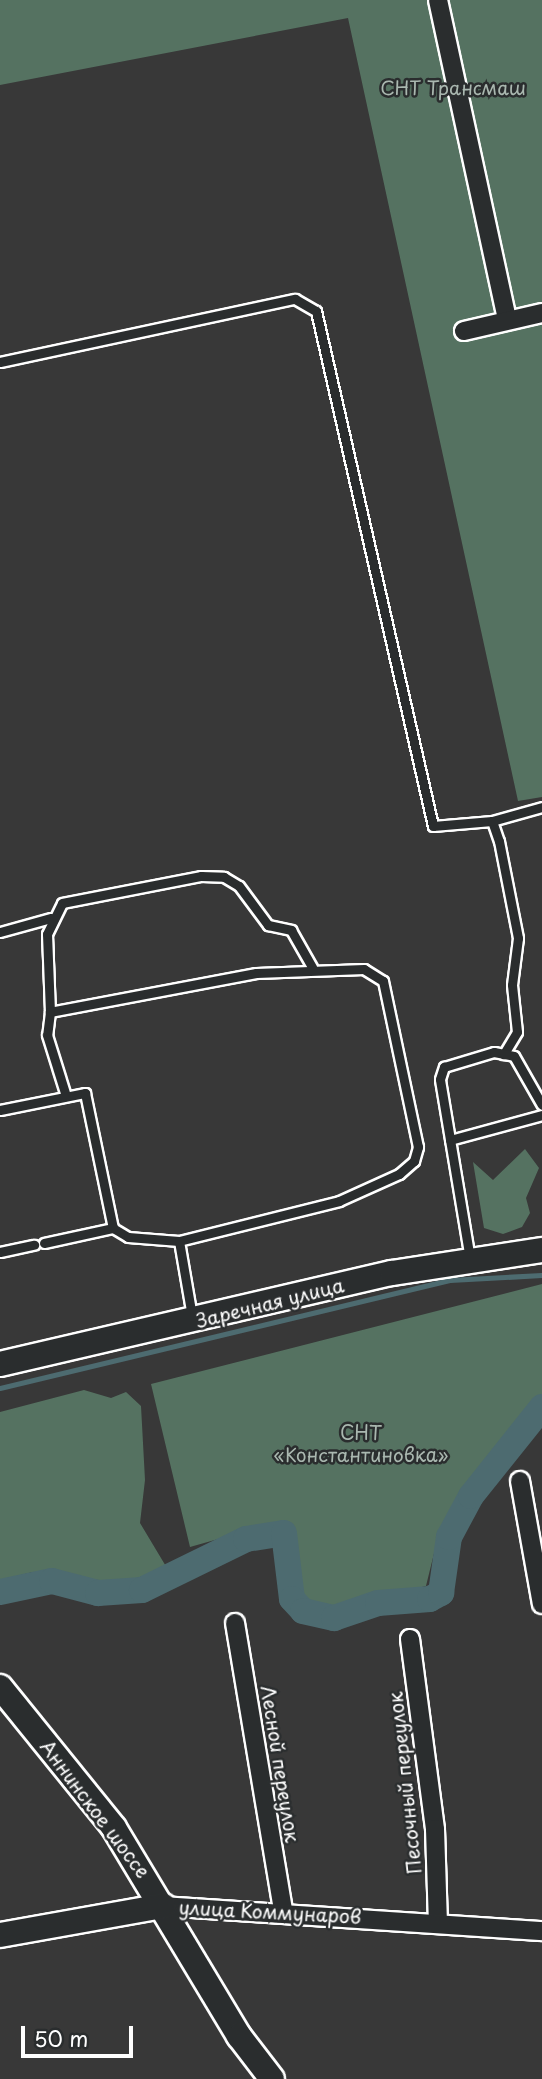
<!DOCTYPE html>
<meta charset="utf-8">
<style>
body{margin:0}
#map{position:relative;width:542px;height:2079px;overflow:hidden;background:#383838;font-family:"Playpen Sans",sans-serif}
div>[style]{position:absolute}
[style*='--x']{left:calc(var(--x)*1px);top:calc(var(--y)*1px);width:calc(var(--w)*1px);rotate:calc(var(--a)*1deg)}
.green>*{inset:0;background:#557261}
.stream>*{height:4.5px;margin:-2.25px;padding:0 2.25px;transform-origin:2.25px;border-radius:2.25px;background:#4d6b70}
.river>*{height:26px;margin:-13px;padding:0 13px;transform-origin:13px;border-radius:13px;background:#4d6b70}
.roads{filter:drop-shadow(2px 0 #fff) drop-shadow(-2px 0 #fff) drop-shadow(0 2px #fff) drop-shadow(0 -2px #fff)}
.lane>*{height:9px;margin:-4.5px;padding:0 4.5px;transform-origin:4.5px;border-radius:4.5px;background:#2a2d2e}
.street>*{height:18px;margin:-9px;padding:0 9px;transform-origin:9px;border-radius:9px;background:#2a2d2e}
.secondary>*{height:24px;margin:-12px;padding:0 12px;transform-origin:12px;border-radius:12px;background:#2a2d2e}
span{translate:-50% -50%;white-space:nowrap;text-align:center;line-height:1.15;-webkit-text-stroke:5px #2a2d2e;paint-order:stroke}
.park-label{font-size:19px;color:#aab8b0}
.street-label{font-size:19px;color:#fff}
.scale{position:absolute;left:21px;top:2026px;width:112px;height:32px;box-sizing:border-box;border:4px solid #fff;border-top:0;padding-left:9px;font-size:21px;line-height:24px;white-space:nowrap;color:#fff;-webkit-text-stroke:5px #2a2d2e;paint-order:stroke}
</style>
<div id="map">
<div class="green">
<i style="clip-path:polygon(0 0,542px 0,542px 797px,518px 801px,348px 18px,0 85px)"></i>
<i style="clip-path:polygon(525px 1149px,539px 1168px,526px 1198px,530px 1213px,522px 1227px,503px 1234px,484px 1228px,473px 1162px,493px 1180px)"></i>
<i style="clip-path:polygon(542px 1284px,542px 1400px,472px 1477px,440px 1529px,426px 1586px,335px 1608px,314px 1607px,302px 1593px,294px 1538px,281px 1521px,190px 1547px,151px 1384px)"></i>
<i style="clip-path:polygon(84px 1390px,111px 1398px,126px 1392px,141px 1406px,145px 1480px,140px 1523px,167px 1568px,122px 1583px,33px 1572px,0 1580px,0 1412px)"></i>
</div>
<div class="stream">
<i style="--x:0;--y:1388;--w:463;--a:-13.5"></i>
<i style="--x:450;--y:1280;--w:92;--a:-3.1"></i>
</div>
<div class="river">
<i style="--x:0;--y:1592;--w:53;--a:-11.9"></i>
<i style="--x:52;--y:1581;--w:48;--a:14.6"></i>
<i style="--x:98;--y:1593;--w:44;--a:-3.9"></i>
<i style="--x:142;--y:1590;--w:116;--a:-26.1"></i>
<i style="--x:246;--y:1539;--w:38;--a:-9"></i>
<i style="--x:284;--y:1533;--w:66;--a:83.1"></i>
<i style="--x:292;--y:1599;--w:16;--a:47"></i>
<i style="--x:303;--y:1611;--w:32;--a:13"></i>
<i style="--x:334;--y:1618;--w:46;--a:-18.8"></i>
<i style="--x:378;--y:1603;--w:52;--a:-4.4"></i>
<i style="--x:430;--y:1599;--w:13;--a:-29"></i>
<i style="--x:441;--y:1593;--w:57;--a:-81.9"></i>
<i style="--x:449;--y:1537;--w:47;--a:-61.8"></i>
<i style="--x:471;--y:1496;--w:114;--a:-51.4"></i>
</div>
<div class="roads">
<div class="lane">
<i style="--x:0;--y:362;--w:302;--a:-12.1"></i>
<i style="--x:295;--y:299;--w:24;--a:30"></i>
<i style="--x:316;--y:311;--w:528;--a:77.2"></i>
<i style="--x:433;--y:826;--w:59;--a:-4.8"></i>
<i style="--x:492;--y:821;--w:21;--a:71"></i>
<i style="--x:499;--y:841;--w:99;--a:78.9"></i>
<i style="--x:518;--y:938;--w:47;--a:97.3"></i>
<i style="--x:512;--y:985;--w:47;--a:83.9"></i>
<i style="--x:517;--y:1032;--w:26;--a:121"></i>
<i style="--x:492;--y:821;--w:52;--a:-15.6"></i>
<i style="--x:0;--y:932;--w:53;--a:-15.4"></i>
<i style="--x:50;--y:1012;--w:78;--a:-92.2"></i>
<i style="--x:47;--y:934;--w:34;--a:-64"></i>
<i style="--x:62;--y:903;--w:142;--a:-11"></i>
<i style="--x:201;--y:876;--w:23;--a:2"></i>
<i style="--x:224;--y:877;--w:17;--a:31"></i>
<i style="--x:239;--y:886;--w:49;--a:53.4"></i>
<i style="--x:268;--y:925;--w:24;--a:12"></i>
<i style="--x:291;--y:930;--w:43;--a:60.4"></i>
<i style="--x:0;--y:1110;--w:87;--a:-11.3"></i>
<i style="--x:85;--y:1093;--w:138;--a:78.3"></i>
<i style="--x:113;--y:1228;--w:17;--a:31"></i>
<i style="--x:128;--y:1237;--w:51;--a:4.5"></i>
<i style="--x:179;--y:1241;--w:165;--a:-14"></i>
<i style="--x:339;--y:1201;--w:66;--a:-24.2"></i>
<i style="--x:399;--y:1174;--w:20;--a:-41"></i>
<i style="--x:414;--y:1161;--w:15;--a:-74"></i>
<i style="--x:418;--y:1147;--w:170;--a:-101.9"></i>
<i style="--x:383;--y:981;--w:22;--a:-148"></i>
<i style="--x:364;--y:969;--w:108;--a:177.9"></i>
<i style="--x:256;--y:973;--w:210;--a:169.3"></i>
<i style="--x:50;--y:1012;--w:23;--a:97"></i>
<i style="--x:47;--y:1035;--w:64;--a:72.7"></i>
<i style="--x:450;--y:1140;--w:95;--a:-15.2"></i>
<i style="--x:179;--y:1241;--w:76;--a:80.2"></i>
<i style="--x:44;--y:1243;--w:71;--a:-12.3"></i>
<i style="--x:0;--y:1252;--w:35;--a:-12"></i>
<i style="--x:470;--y:1259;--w:182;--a:-99.5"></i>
<i style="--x:440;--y:1079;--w:13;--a:-72"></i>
<i style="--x:444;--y:1067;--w:52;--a:-16.7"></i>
<i style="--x:494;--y:1052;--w:20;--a:11"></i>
<i style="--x:514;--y:1056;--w:56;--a:60.3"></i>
</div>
<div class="street">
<i style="--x:438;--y:0;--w:326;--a:77.8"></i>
<i style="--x:464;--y:331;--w:80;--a:-13"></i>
<i style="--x:520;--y:1481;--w:125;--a:79.9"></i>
<i style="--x:235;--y:1623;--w:292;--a:80.5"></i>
<i style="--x:410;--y:1639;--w:192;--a:82.5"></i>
<i style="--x:435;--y:1829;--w:94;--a:88.2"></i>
<i style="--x:163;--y:1906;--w:380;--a:3.8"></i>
</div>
<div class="secondary">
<i style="--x:0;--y:1364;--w:402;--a:-13.1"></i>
<i style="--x:392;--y:1273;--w:152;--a:-8.7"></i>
<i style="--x:0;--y:1687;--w:181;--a:51"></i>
<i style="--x:114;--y:1828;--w:243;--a:59"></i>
<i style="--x:239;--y:2036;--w:54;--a:52.5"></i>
<i style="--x:0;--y:1935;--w:166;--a:-10.1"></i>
</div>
</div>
<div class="park-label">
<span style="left:453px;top:88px">СНТ Трансмаш</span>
<span style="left:361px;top:1444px">СНТ<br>«Константиновка»</span>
</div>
<div class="street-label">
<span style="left:270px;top:1303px;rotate:-14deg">Заречная улица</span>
<span style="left:280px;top:1764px;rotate:81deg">Лесной переулок</span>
<span style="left:405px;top:1783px;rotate:-96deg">Песочный переулок</span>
<span style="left:95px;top:1809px;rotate:53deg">Аннинское шоссе</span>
<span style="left:270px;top:1912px;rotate:3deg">улица Коммунаров</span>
</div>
<div class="scale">50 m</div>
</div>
